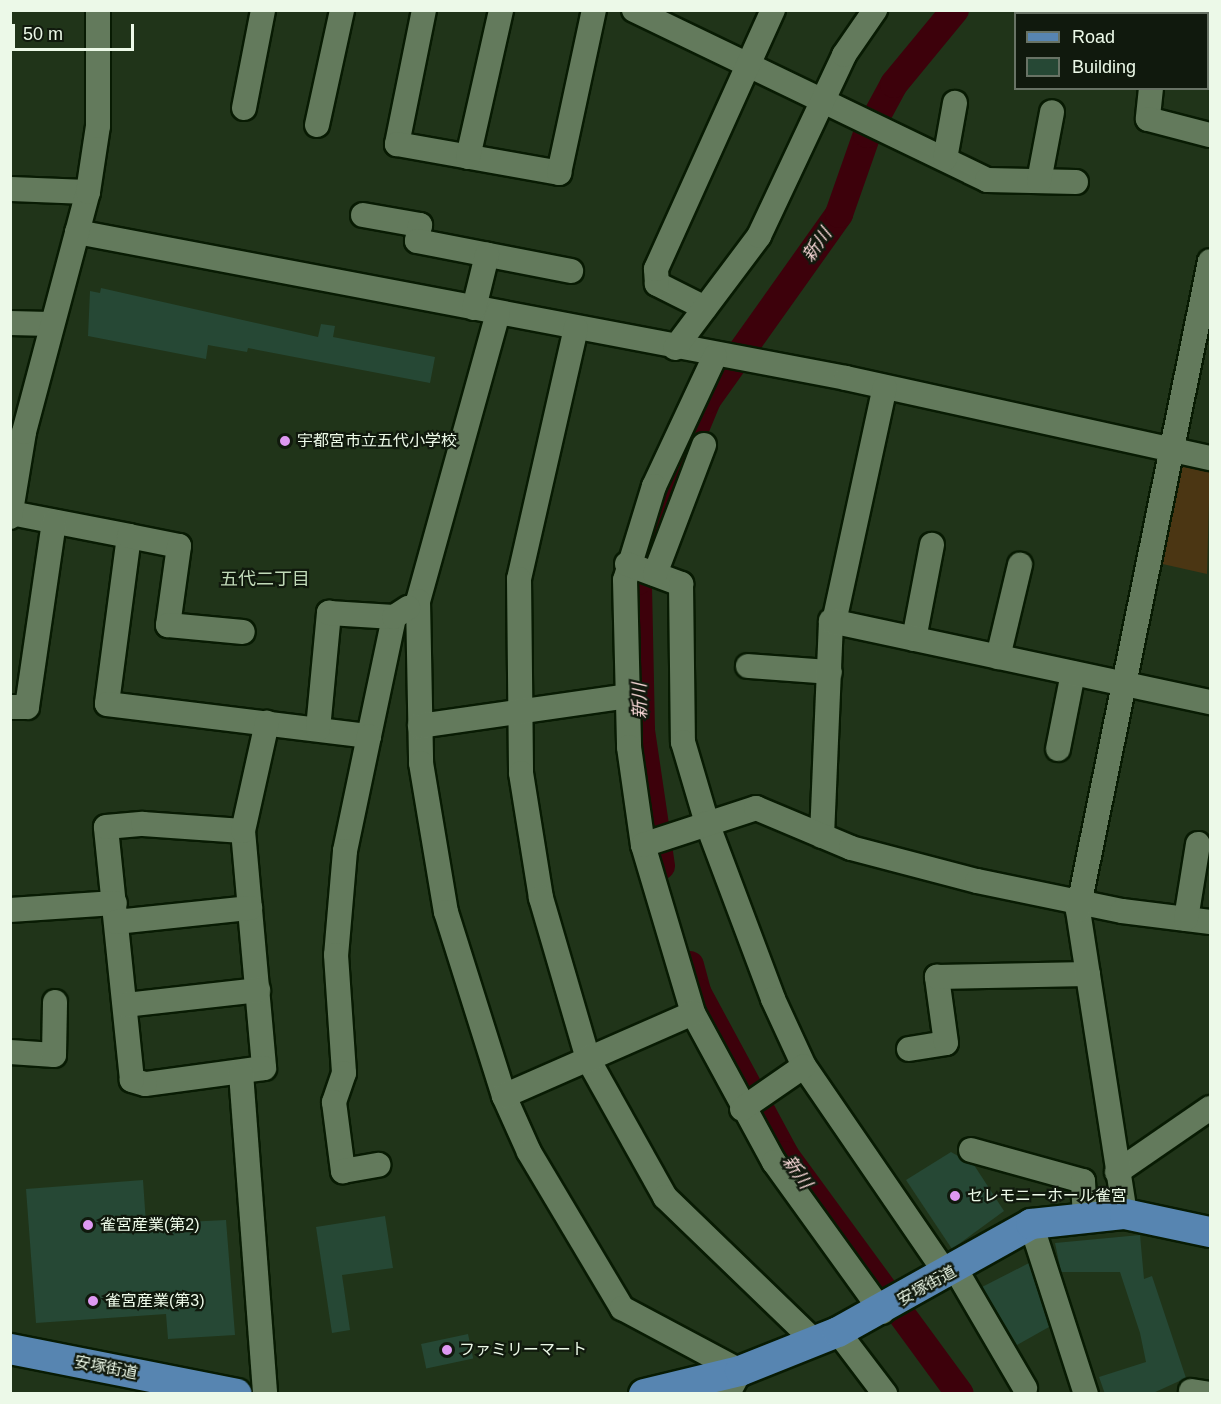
<!DOCTYPE html>
<meta charset="utf-8">
<style>
body{margin:0}
#map{position:relative;width:1221px;height:1404px;overflow:hidden;background:#203419;font-family:Helvetica,"Noto Sans JP",sans-serif}
div>[style]{position:absolute}
[style*='--x']{left:calc(var(--x)*1px);top:calc(var(--y)*1px);width:calc(var(--w)*1px);rotate:calc(var(--a)*1deg)}
.green>*{inset:0;background:#4b3613}
.river>*{height:28px;margin:-14px;padding:0 14px;transform-origin:14px;border-radius:14px;background:#3d010b}
.building>*{inset:0;background:#264835;transform-origin:0 0}
.roads{filter:drop-shadow(2px 0 #081b03) drop-shadow(-2px 0 #081b03) drop-shadow(0 2px #081b03) drop-shadow(0 -2px #081b03)}
.minor>*{height:24px;margin:-12px;padding:0 12px;transform-origin:12px;border-radius:12px;background:#637a5c}
.major>*{height:30px;margin:-15px;padding:0 15px;transform-origin:15px;border-radius:15px;background:#5785b1}
.dots>*{width:16px;height:16px;translate:-50% -50%;box-sizing:border-box;border:3px solid #10190d;border-radius:50%}
span{translate:-50% -50%;white-space:nowrap;text-align:center;line-height:1.15;-webkit-text-stroke:4.5px #10190d;paint-order:stroke}
.poi-label{font-size:16px;color:#ecf9e8}
.left{translate:0 -50%;text-align:left}
.street-label{font-size:16px;color:#ecf9e8}
.water-label{font-size:18px;color:#f7d6d6;font-style:italic}
.neighbourhood-label{font-size:18px;color:#c0d9b8}
.frame{position:absolute;inset:0;border:12px solid #ecf9e8;pointer-events:none}
.legend{position:absolute;left:1014px;top:12px;width:195px;height:78px;box-sizing:border-box;background:#10190d;border:2px solid #687365;margin:0;padding:8px 10px;list-style:none;font-size:18px;color:#ecf9e8}
.legend li{display:flex;align-items:center;gap:12px;height:30px}
.legend b{width:30px;border:2px solid #687365}
.scale{position:absolute;left:12px;top:24px;width:122px;height:27px;box-sizing:border-box;border:3px solid #ecf9e8;border-top:0;padding-left:8px;font-size:18px;line-height:21px;white-space:nowrap;color:#ecf9e8;-webkit-text-stroke:4px #10190d;paint-order:stroke}
</style>
<div id="map">
<div class="green">
<i style="clip-path:polygon(1179px 458px,1210px 463px,1207px 574px,1158px 563px)"></i>
</div>
<div class="river">
<i style="--x:661;--y:866;--w:137;--a:-98.4"></i>
<i style="--x:641;--y:730;--w:149;--a:-91.2"></i>
<i style="--x:638;--y:581;--w:55;--a:-73.2"></i>
<i style="--x:654;--y:528;--w:139;--a:-67.5"></i>
<i style="--x:707;--y:400;--w:228;--a:-54.6"></i>
<i style="--x:839;--y:214;--w:85;--a:-70.7"></i>
<i style="--x:867;--y:134;--w:57;--a:-61.6"></i>
<i style="--x:894;--y:84;--w:96;--a:-50.5"></i>
<i style="--x:690;--y:965;--w:28;--a:75"></i>
<i style="--x:697;--y:992;--w:185;--a:61.6"></i>
<i style="--x:785;--y:1155;--w:296;--a:53.8"></i>
</div>
<div class="building">
<i style="clip-path:polygon(101px 288px,318px 337px,321px 324px,335px 326px,333px 337px,435px 357px,430px 383px,248px 348px,247px 352px,208px 345px,206px 359px,88px 336px,90px 291px,100px 293px)"></i>
<i style="clip-path:polygon(951px 1152px,974px 1165px,1004px 1211px,952px 1249px,906px 1180px)"></i>
<i style="clip-path:polygon(143px 1180px,146px 1224px,226px 1220px,235px 1335px,168px 1339px,166px 1314px,36px 1323px,26px 1189px)"></i>
<i style="clip-path:polygon(385px 1216px,393px 1268px,342px 1275px,350px 1330px,332px 1333px,316px 1227px)"></i>
<i style="clip-path:polygon(1140px 1235px,1144px 1279px,1152px 1276px,1186px 1378px,1151px 1394px,1105px 1394px,1099px 1377px,1146px 1362px,1140px 1333px,1120px 1272px,1061px 1272px,1055px 1243px)"></i>
<i style="clip-path:polygon(1029px 1263px,1049px 1327px,1017px 1345px,982px 1287px)"></i>
<i style="left:468px;top:1334px;width:25px;height:48px;rotate:78deg"></i>
</div>
<div class="roads">
<div class="minor">
<i style="--x:424;--y:10;--w:137;--a:101.4"></i>
<i style="--x:397;--y:144;--w:165;--a:10.1"></i>
<i style="--x:559;--y:173;--w:167;--a:-77.9"></i>
<i style="--x:634;--y:10;--w:392;--a:25.7"></i>
<i style="--x:987;--y:180;--w:89;--a:1.3"></i>
<i style="--x:1151;--y:88;--w:31;--a:96"></i>
<i style="--x:1148;--y:119;--w:64;--a:14.5"></i>
<i style="--x:244;--y:108;--w:100;--a:-79"></i>
<i style="--x:317;--y:125;--w:118;--a:-77.7"></i>
<i style="--x:468;--y:157;--w:151;--a:-77.3"></i>
<i style="--x:945;--y:159;--w:57;--a:-79.9"></i>
<i style="--x:1039;--y:181;--w:70;--a:-79.3"></i>
<i style="--x:10;--y:189;--w:78;--a:2.2"></i>
<i style="--x:363;--y:215;--w:58;--a:10"></i>
<i style="--x:420;--y:225;--w:16;--a:101"></i>
<i style="--x:417;--y:241;--w:157;--a:11"></i>
<i style="--x:77;--y:232;--w:783;--a:10.75"></i>
<i style="--x:846;--y:378;--w:373;--a:12.4"></i>
<i style="--x:474;--y:308;--w:55;--a:-76.2"></i>
<i style="--x:705;--y:308;--w:54;--a:-153.4"></i>
<i style="--x:657;--y:284;--w:15;--a:-94"></i>
<i style="--x:656;--y:269;--w:284;--a:-65.7"></i>
<i style="--x:498;--y:313;--w:299;--a:105.5"></i>
<i style="--x:418;--y:601;--w:162;--a:88.9"></i>
<i style="--x:421;--y:763;--w:151;--a:80.5"></i>
<i style="--x:446;--y:912;--w:193;--a:72.5"></i>
<i style="--x:504;--y:1096;--w:61;--a:65.9"></i>
<i style="--x:529;--y:1152;--w:182;--a:59.2"></i>
<i style="--x:622;--y:1308;--w:134;--a:28.1"></i>
<i style="--x:740;--y:1371;--w:26;--a:118"></i>
<i style="--x:10;--y:323;--w:40;--a:1.4"></i>
<i style="--x:576;--y:328;--w:257;--a:102.8"></i>
<i style="--x:519;--y:579;--w:194;--a:89.4"></i>
<i style="--x:521;--y:773;--w:127;--a:80.9"></i>
<i style="--x:541;--y:898;--w:168;--a:73.7"></i>
<i style="--x:588;--y:1059;--w:158;--a:60.8"></i>
<i style="--x:665;--y:1197;--w:209;--a:44"></i>
<i style="--x:675;--y:348;--w:140;--a:-53.1"></i>
<i style="--x:759;--y:236;--w:200;--a:-64.8"></i>
<i style="--x:844;--y:55;--w:55;--a:-55.4"></i>
<i style="--x:715;--y:356;--w:144;--a:115.1"></i>
<i style="--x:654;--y:486;--w:98;--a:107.1"></i>
<i style="--x:625;--y:580;--w:167;--a:88.6"></i>
<i style="--x:629;--y:747;--w:99;--a:81.9"></i>
<i style="--x:643;--y:845;--w:175;--a:73.4"></i>
<i style="--x:693;--y:1013;--w:170;--a:61.5"></i>
<i style="--x:774;--y:1162;--w:185;--a:54.2"></i>
<i style="--x:11;--y:513;--w:120;--a:11"></i>
<i style="--x:129;--y:536;--w:169;--a:97.5"></i>
<i style="--x:107;--y:704;--w:264;--a:7"></i>
<i style="--x:369;--y:736;--w:122;--a:-78.1"></i>
<i style="--x:10;--y:517;--w:86;--a:-80.6"></i>
<i style="--x:24;--y:432;--w:248;--a:-75.1"></i>
<i style="--x:88;--y:192;--w:67;--a:-81.4"></i>
<i style="--x:98;--y:126;--w:116;--a:-90"></i>
<i style="--x:129;--y:536;--w:51;--a:11.3"></i>
<i style="--x:179;--y:546;--w:80;--a:97.9"></i>
<i style="--x:168;--y:625;--w:75;--a:5.3"></i>
<i style="--x:627;--y:564;--w:58;--a:20.3"></i>
<i style="--x:681;--y:584;--w:158;--a:89.3"></i>
<i style="--x:683;--y:742;--w:84;--a:73.5"></i>
<i style="--x:707;--y:823;--w:188;--a:69.4"></i>
<i style="--x:773;--y:999;--w:74;--a:65.2"></i>
<i style="--x:804;--y:1066;--w:253;--a:55.6"></i>
<i style="--x:655;--y:574;--w:138;--a:-69.2"></i>
<i style="--x:834;--y:622;--w:240;--a:-77.8"></i>
<i style="--x:914;--y:639;--w:96;--a:-79.2"></i>
<i style="--x:998;--y:657;--w:95;--a:-76.6"></i>
<i style="--x:748;--y:666;--w:82;--a:4.2"></i>
<i style="--x:10;--y:707;--w:17;--a:0"></i>
<i style="--x:27;--y:707;--w:187;--a:-81.7"></i>
<i style="--x:420;--y:726;--w:210;--a:-8.2"></i>
<i style="--x:318;--y:729;--w:117;--a:-84.6"></i>
<i style="--x:329;--y:613;--w:65;--a:3.5"></i>
<i style="--x:394;--y:617;--w:17;--a:-33"></i>
<i style="--x:369;--y:736;--w:117;--a:101.8"></i>
<i style="--x:345;--y:851;--w:104;--a:94.9"></i>
<i style="--x:336;--y:955;--w:118;--a:86.1"></i>
<i style="--x:344;--y:1073;--w:31;--a:109"></i>
<i style="--x:334;--y:1102;--w:70;--a:82.6"></i>
<i style="--x:343;--y:1171;--w:36;--a:-10"></i>
<i style="--x:1058;--y:749;--w:77;--a:-78.8"></i>
<i style="--x:243;--y:831;--w:238;--a:84.9"></i>
<i style="--x:264;--y:1068;--w:120;--a:172.3"></i>
<i style="--x:145;--y:1084;--w:14;--a:-163"></i>
<i style="--x:132;--y:1080;--w:254;--a:-95.9"></i>
<i style="--x:106;--y:827;--w:37;--a:-5"></i>
<i style="--x:143;--y:824;--w:100;--a:4"></i>
<i style="--x:243;--y:831;--w:111;--a:-77.5"></i>
<i style="--x:822;--y:836;--w:215;--a:-87.6"></i>
<i style="--x:831;--y:621;--w:388;--a:12.1"></i>
<i style="--x:643;--y:845;--w:119;--a:-18.1"></i>
<i style="--x:756;--y:808;--w:103;--a:22.8"></i>
<i style="--x:851;--y:848;--w:130;--a:14.7"></i>
<i style="--x:977;--y:881;--w:148;--a:11.7"></i>
<i style="--x:1122;--y:911;--w:89;--a:7.1"></i>
<i style="--x:10;--y:910;--w:105;--a:-3.8"></i>
<i style="--x:1186;--y:919;--w:76;--a:-80.9"></i>
<i style="--x:116;--y:922;--w:135;--a:-6"></i>
<i style="--x:125;--y:1005;--w:134;--a:-6.4"></i>
<i style="--x:909;--y:1049;--w:37;--a:-9"></i>
<i style="--x:946;--y:1043;--w:67;--a:-97.8"></i>
<i style="--x:937;--y:977;--w:151;--a:-1.1"></i>
<i style="--x:10;--y:1052;--w:44;--a:3.9"></i>
<i style="--x:54;--y:1055;--w:53;--a:-88.9"></i>
<i style="--x:241;--y:1073;--w:322;--a:85.7"></i>
<i style="--x:504;--y:1096;--w:206;--a:-23.7"></i>
<i style="--x:742;--y:1109;--w:75;--a:-34.7"></i>
<i style="--x:971;--y:1150;--w:116;--a:15.5"></i>
<i style="--x:1083;--y:1181;--w:33;--a:87"></i>
<i style="--x:1117;--y:1172;--w:113;--a:-34.5"></i>
<i style="--x:1125;--y:1214;--w:308;--a:-98.8"></i>
<i style="--x:1078;--y:910;--w:662;--a:-78.5"></i>
<i style="--x:1031;--y:1224;--w:179;--a:72.1"></i>
<i style="--x:956;--y:1270;--w:137;--a:59.7"></i>
<i style="--x:838;--y:1332;--w:78;--a:52.8"></i>
<i style="--x:1191;--y:1391;--w:19;--a:9"></i>
</div>
<div class="major">
<i style="--x:10;--y:1349;--w:231;--a:11.2"></i>
<i style="--x:644;--y:1394;--w:99;--a:-13.5"></i>
<i style="--x:740;--y:1371;--w:105;--a:-21.7"></i>
<i style="--x:838;--y:1332;--w:221;--a:-29.2"></i>
<i style="--x:1031;--y:1224;--w:95;--a:-6.1"></i>
<i style="--x:1125;--y:1214;--w:87;--a:12"></i>
</div>
</div>
<div class="dots">
<i style="left:285px;top:441px;background:#de98f2"></i>
<i style="left:955px;top:1196px;background:#de98f2"></i>
<i style="left:88px;top:1225px;background:#de98f2"></i>
<i style="left:93px;top:1301px;background:#de98f2"></i>
<i style="left:447px;top:1350px;background:#de98f2"></i>
</div>
<div class="poi-label">
<span class="left" style="left:297px;top:441px">宇都宮市立五代小学校</span>
<span class="left" style="left:967px;top:1196px">セレモニーホール雀宮</span>
<span class="left" style="left:100px;top:1225px">雀宮産業(第2)</span>
<span class="left" style="left:105px;top:1301px">雀宮産業(第3)</span>
<span class="left" style="left:459px;top:1350px">ファミリーマート</span>
</div>
<div class="street-label">
<span style="left:927px;top:1286px;rotate:-29deg">安塚街道</span>
<span style="left:106px;top:1368px;rotate:11deg">安塚街道</span>
</div>
<div class="water-label">
<span style="left:817px;top:245px;rotate:-55deg">新川</span>
<span style="left:640px;top:701px;rotate:-91deg">新川</span>
<span style="left:797px;top:1172px;rotate:55deg">新川</span>
</div>
<div class="neighbourhood-label">
<span style="left:265px;top:579px">五代二丁目</span>
</div>
<div class="frame"></div>
<ul class="legend">
<li><b style="height:8px;background:#5785b1"></b>Road</li>
<li><b style="height:16px;background:#264835"></b>Building</li>
</ul>
<div class="scale">50 m</div>
</div>
